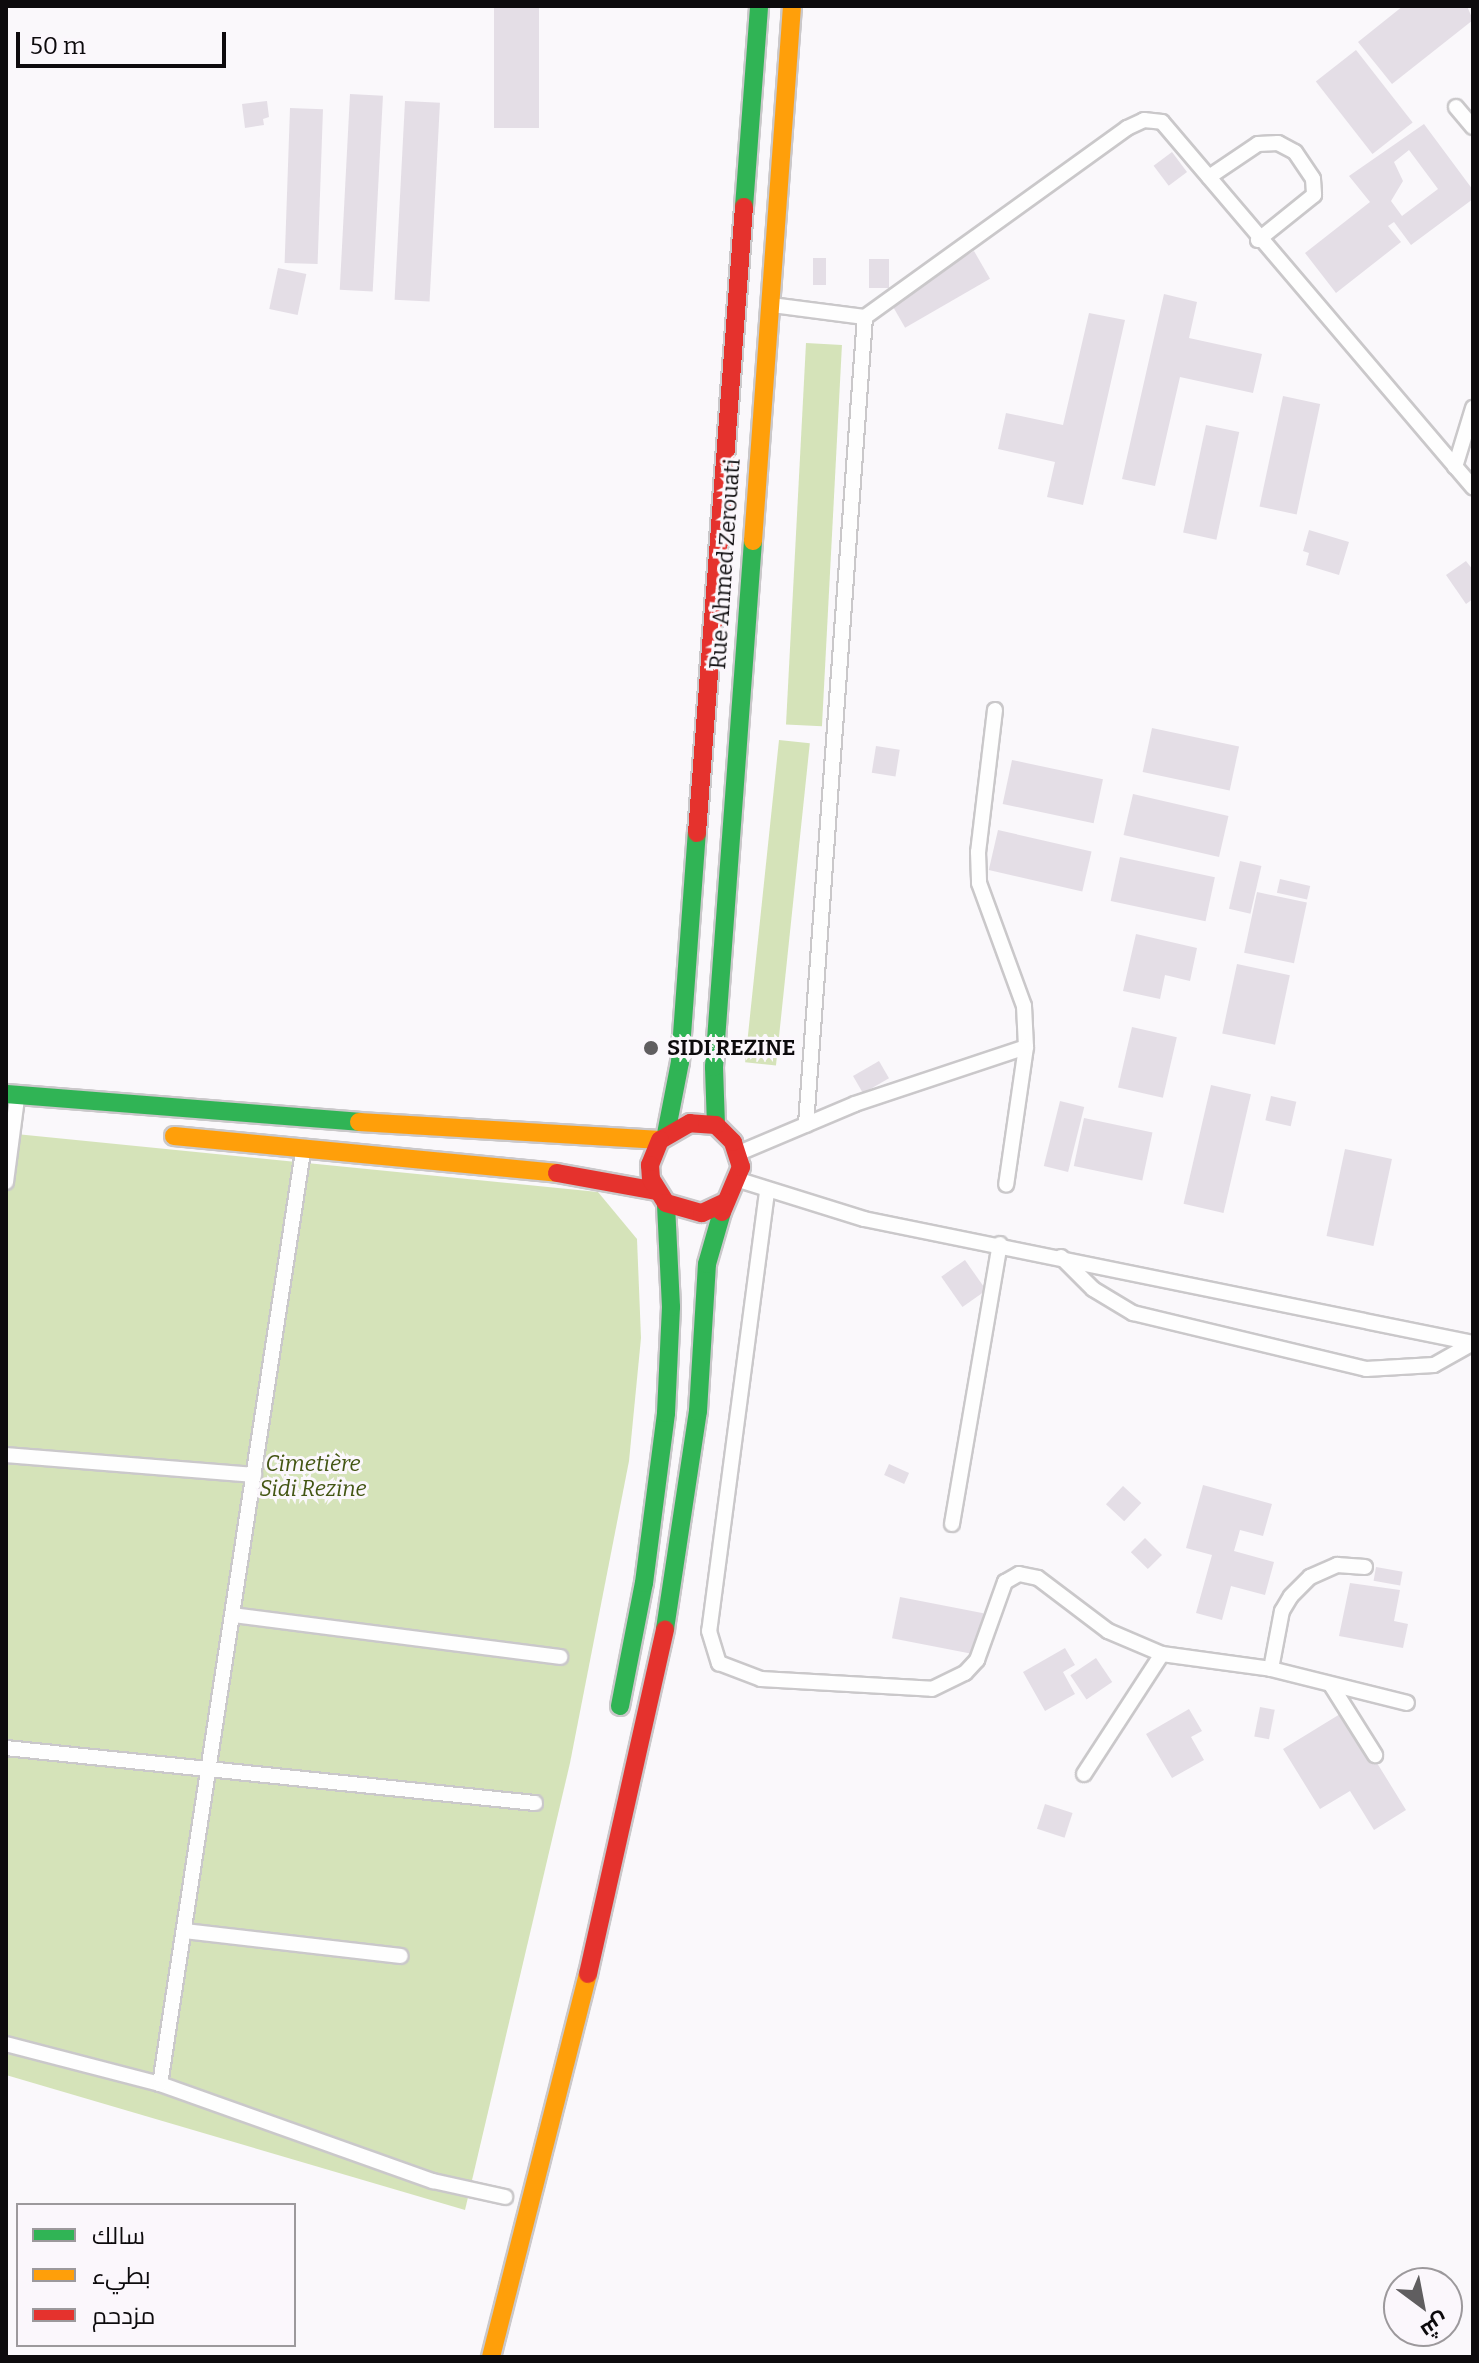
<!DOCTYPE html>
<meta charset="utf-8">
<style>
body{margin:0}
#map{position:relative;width:1479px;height:2363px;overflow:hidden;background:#faf8fb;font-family:Bitter,Cairo,serif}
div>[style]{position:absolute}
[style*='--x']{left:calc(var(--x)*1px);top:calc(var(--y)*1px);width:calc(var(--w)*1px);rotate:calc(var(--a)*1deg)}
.green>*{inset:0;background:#d5e3b9;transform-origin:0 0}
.building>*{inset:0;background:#e4dee6;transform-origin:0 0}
.roads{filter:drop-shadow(2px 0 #cac8ca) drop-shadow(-2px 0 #cac8ca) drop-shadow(0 2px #cac8ca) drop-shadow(0 -2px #cac8ca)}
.lane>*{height:14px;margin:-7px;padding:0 7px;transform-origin:7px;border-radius:7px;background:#fefefe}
.fast>*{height:18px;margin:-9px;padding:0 9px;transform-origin:9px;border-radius:9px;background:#30b455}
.slow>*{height:18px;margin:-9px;padding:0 9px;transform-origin:9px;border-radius:9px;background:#ff9f0a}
.jam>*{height:18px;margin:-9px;padding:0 9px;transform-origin:9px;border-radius:9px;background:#e5322d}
.dots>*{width:22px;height:22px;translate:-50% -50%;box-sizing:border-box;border:4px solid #fbf7fc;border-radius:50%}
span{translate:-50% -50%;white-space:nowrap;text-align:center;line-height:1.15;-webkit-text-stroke:6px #fbf7fc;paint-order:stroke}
.street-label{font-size:22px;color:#0d0b0d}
.poi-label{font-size:22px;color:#0d0b0d;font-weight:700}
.left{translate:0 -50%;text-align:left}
.park-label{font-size:22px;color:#435513;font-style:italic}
.frame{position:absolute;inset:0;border:8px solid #0d0b0d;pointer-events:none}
.legend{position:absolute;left:16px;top:2203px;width:280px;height:144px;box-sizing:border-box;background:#fbf7fc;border:2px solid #9c999c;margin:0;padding:10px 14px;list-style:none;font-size:24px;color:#0d0b0d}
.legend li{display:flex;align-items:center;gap:16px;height:40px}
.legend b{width:40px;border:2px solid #9c999c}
.north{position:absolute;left:1383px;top:2267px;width:80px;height:80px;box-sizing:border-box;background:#fbf7fc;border:2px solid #9c999c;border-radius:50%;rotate:148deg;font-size:22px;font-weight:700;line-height:32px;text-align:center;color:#0d0b0d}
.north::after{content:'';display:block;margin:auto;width:28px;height:36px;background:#605e60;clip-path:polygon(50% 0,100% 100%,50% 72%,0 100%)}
.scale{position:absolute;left:16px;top:32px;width:210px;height:36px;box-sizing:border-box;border:4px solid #0d0b0d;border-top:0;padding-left:10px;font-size:24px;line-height:28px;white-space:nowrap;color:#0d0b0d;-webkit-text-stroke:6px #fbf7fc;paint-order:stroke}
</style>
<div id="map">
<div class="green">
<i style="left:806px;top:343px;width:36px;height:382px;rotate:3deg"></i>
<i style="left:779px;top:740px;width:31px;height:324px;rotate:6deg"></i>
<i style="clip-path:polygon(6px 1133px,598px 1192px,637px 1239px,641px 1338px,629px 1461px,570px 1763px,465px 2210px,6px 2075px)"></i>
</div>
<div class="building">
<i style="left:494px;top:6px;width:45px;height:122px"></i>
<i style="clip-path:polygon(1403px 6px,1467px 6px,1473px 20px,1392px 84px,1358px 42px)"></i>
<i style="left:1356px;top:50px;width:92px;height:51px;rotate:52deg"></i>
<i style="left:350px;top:94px;width:33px;height:196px;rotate:3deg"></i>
<i style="clip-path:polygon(267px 101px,269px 117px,263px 119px,264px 125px,245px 128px,242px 104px)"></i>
<i style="left:405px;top:101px;width:35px;height:199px;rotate:3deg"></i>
<i style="left:290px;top:108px;width:33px;height:155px;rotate:2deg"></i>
<i style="clip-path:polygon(evenodd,1424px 124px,1473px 190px,1473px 199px,1411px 245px,1394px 222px,1388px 226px,1401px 242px,1336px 293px,1305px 253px,1370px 202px,1349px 176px,1424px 124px,1409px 150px,1438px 189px,1402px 216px,1391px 201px,1403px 181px,1394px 162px,1409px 150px)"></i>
<i style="left:1172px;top:152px;width:25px;height:23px;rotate:53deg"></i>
<i style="left:974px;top:251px;width:32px;height:98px;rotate:60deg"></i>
<i style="left:813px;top:258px;width:13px;height:27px"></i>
<i style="left:869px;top:259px;width:20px;height:29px"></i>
<i style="left:278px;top:268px;width:29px;height:42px;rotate:12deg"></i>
<i style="clip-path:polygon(1164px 294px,1197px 302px,1189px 338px,1262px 354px,1253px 393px,1180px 377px,1155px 486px,1122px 479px)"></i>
<i style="clip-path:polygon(1089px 313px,1125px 320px,1083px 505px,1047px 497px,1055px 462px,998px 449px,1006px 413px,1063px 425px)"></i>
<i style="left:1283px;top:396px;width:38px;height:113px;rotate:12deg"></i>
<i style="left:1206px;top:425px;width:34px;height:110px;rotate:12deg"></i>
<i style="clip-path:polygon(1309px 530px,1349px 542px,1339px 575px,1306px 565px,1309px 553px,1303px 551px)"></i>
<i style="clip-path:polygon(1466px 561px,1473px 570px,1473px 599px,1466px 604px,1446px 575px)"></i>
<i style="left:1152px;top:728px;width:89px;height:45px;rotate:12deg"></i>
<i style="left:876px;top:746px;width:24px;height:27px;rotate:9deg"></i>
<i style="left:1012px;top:760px;width:93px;height:45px;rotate:12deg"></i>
<i style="left:1133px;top:794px;width:98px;height:42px;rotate:13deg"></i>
<i style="left:998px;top:830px;width:96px;height:41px;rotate:13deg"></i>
<i style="left:1120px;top:857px;width:97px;height:45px;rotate:12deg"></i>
<i style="left:1240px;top:861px;width:22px;height:49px;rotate:13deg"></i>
<i style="left:1280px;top:879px;width:31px;height:14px;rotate:13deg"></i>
<i style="left:1257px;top:892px;width:51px;height:62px;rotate:12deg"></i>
<i style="clip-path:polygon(1136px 934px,1197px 948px,1190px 981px,1165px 975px,1160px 999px,1123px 991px)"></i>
<i style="left:1237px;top:964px;width:54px;height:71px;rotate:12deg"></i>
<i style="left:1132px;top:1027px;width:46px;height:62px;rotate:13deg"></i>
<i style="left:879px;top:1061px;width:20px;height:30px;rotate:60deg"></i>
<i style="left:1211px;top:1085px;width:41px;height:122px;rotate:13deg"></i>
<i style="left:1271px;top:1096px;width:26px;height:25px;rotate:13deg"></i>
<i style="left:1060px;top:1101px;width:25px;height:67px;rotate:14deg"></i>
<i style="left:1084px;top:1118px;width:70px;height:49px;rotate:12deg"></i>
<i style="left:1345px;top:1149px;width:48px;height:89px;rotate:12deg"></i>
<i style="left:965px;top:1260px;width:37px;height:29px;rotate:55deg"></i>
<i style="left:889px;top:1464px;width:22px;height:12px;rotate:24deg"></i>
<i style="clip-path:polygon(1203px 1485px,1272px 1504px,1263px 1536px,1240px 1530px,1234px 1551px,1274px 1562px,1265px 1595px,1231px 1586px,1222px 1620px,1196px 1613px,1212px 1555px,1186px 1548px)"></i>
<i style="left:1123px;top:1486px;width:25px;height:25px;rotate:43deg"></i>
<i style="left:1145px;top:1538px;width:24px;height:20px;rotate:45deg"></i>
<i style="left:1376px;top:1567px;width:27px;height:14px;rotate:10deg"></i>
<i style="clip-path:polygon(1350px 1583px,1400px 1590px,1394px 1621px,1408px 1624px,1403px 1648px,1339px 1636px)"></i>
<i style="left:900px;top:1597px;width:85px;height:42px;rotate:11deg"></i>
<i style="clip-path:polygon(1065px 1648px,1075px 1665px,1063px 1672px,1075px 1694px,1045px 1711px,1023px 1672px)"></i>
<i style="left:1096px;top:1658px;width:29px;height:31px;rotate:56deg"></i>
<i style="left:1260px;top:1707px;width:15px;height:30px;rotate:11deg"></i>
<i style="clip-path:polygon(1189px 1709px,1202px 1731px,1191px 1737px,1204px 1760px,1172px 1778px,1146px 1734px)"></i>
<i style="clip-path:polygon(1345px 1711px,1406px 1810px,1374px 1830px,1350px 1791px,1320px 1809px,1283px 1749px)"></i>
<i style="left:1045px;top:1804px;width:29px;height:26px;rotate:18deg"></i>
</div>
<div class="roads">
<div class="lane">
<i style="--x:1456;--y:107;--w:26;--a:50"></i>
<i style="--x:1209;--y:177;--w:59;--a:-34"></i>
<i style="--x:1258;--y:144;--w:20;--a:-3"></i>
<i style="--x:1278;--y:143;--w:19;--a:28"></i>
<i style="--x:1295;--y:152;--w:32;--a:56"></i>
<i style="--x:1313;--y:179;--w:16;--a:86"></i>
<i style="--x:1314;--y:195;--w:72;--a:141.2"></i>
<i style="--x:772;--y:305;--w:94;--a:7.4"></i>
<i style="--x:865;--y:317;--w:810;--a:94.18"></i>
<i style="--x:865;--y:317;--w:323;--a:-35.8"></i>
<i style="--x:1127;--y:128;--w:19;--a:-25"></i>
<i style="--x:1144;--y:120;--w:18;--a:6"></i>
<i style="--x:1162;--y:122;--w:480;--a:49.6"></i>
<i style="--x:1455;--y:467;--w:62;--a:-73"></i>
<i style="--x:995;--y:710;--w:143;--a:96.8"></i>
<i style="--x:978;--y:852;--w:31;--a:88"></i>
<i style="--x:979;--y:883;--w:131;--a:69.9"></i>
<i style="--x:1024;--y:1006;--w:41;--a:87.2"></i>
<i style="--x:1026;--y:1047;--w:139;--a:98.2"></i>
<i style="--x:739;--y:1153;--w:126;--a:-22.9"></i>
<i style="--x:855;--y:1104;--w:180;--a:-18.4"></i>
<i style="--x:739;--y:1180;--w:131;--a:17.3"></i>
<i style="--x:864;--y:1219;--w:621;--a:11.51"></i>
<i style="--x:6;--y:1182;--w:84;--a:-82.5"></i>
<i style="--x:767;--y:1192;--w:443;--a:97.5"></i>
<i style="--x:709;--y:1631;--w:34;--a:73"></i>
<i style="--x:719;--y:1663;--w:45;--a:20.9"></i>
<i style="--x:761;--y:1679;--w:171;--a:3.3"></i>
<i style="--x:932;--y:1689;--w:37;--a:-26"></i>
<i style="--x:965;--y:1673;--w:18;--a:-47"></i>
<i style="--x:977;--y:1660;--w:83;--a:-70.3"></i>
<i style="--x:1005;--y:1582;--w:16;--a:-30"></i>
<i style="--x:1019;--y:1574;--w:19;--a:12"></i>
<i style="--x:1038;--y:1578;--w:88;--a:37.1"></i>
<i style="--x:1108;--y:1631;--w:59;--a:23.1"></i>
<i style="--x:1162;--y:1654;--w:110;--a:7.8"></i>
<i style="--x:1271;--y:1669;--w:140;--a:14"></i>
<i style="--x:1061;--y:1257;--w:45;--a:45"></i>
<i style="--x:1093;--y:1289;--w:47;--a:31"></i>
<i style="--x:1133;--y:1313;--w:240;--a:13.5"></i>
<i style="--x:1366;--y:1369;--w:68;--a:-3.4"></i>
<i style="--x:1434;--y:1365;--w:45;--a:-29.4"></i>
<i style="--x:6;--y:1455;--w:249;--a:4.6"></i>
<i style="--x:952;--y:1524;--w:284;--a:-80.3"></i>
<i style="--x:233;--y:1615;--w:330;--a:7.3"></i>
<i style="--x:1271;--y:1669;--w:59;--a:-79.3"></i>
<i style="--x:1282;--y:1611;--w:17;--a:-59"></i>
<i style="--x:1291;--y:1596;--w:27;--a:-45"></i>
<i style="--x:1310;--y:1577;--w:30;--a:-24"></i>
<i style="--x:1337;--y:1565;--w:28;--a:4"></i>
<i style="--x:1331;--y:1685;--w:83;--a:57.8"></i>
<i style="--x:6;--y:1748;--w:532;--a:5.94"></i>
<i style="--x:1084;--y:1774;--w:143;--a:-57"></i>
<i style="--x:185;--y:1931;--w:217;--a:6.6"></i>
<i style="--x:6;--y:2044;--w:159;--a:14.6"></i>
<i style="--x:160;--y:2084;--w:290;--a:19.6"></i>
<i style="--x:433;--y:2181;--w:74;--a:12.5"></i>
<i style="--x:160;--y:2084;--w:943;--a:-81.28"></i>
</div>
<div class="fast">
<i style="--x:744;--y:207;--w:202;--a:-85.7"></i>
<i style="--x:6;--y:1094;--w:354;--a:4.5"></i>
<i style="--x:716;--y:1125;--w:58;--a:-92"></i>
<i style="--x:714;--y:1067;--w:527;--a:-85.76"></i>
<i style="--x:666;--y:1134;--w:73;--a:-79"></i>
<i style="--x:680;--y:1062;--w:230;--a:-85.8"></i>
<i style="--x:665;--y:1629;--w:220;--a:-81.4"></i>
<i style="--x:698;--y:1411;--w:147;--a:-86.5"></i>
<i style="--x:707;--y:1264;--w:54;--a:-73.9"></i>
<i style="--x:620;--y:1706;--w:125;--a:-79"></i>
<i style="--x:644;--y:1583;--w:171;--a:-82.6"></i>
<i style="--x:666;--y:1413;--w:106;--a:-87.3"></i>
<i style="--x:671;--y:1307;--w:104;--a:-92.8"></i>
</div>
<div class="slow">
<i style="--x:753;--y:541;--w:536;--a:-85.83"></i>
<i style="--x:359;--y:1122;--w:302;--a:3.4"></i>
<i style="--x:174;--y:1136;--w:385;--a:5.5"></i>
<i style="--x:491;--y:2357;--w:395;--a:-75.8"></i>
</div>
<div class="jam">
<i style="--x:697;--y:833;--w:628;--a:-85.71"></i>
<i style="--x:557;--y:1173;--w:102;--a:10.2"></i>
<i style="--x:722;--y:1212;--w:49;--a:-67.1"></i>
<i style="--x:741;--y:1167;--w:26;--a:-108"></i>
<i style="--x:733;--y:1142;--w:24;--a:-135"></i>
<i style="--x:716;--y:1125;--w:26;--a:-176"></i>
<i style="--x:690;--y:1123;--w:34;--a:150"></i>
<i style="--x:660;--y:1140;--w:27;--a:112"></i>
<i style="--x:650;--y:1165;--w:14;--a:86"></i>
<i style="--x:651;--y:1179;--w:28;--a:58"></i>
<i style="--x:666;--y:1203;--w:37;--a:16"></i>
<i style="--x:702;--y:1213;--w:26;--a:-25"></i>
<i style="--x:588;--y:1974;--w:353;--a:-77.4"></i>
</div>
</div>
<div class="dots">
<i style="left:651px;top:1048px;background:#605e60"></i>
</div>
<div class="street-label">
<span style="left:725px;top:564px;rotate:-86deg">Rue Ahmed Zerouati</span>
</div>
<div class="poi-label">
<span class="left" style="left:667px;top:1048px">SIDI REZINE</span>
</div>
<div class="park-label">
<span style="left:313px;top:1476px">Cimetière<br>Sidi Rezine</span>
</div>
<div class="frame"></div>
<ul class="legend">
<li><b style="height:10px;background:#30b455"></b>سالك</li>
<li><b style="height:10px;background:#ff9f0a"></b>بطيء</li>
<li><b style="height:10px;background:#e5322d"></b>مزدحم</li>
</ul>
<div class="north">ش</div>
<div class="scale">50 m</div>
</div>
